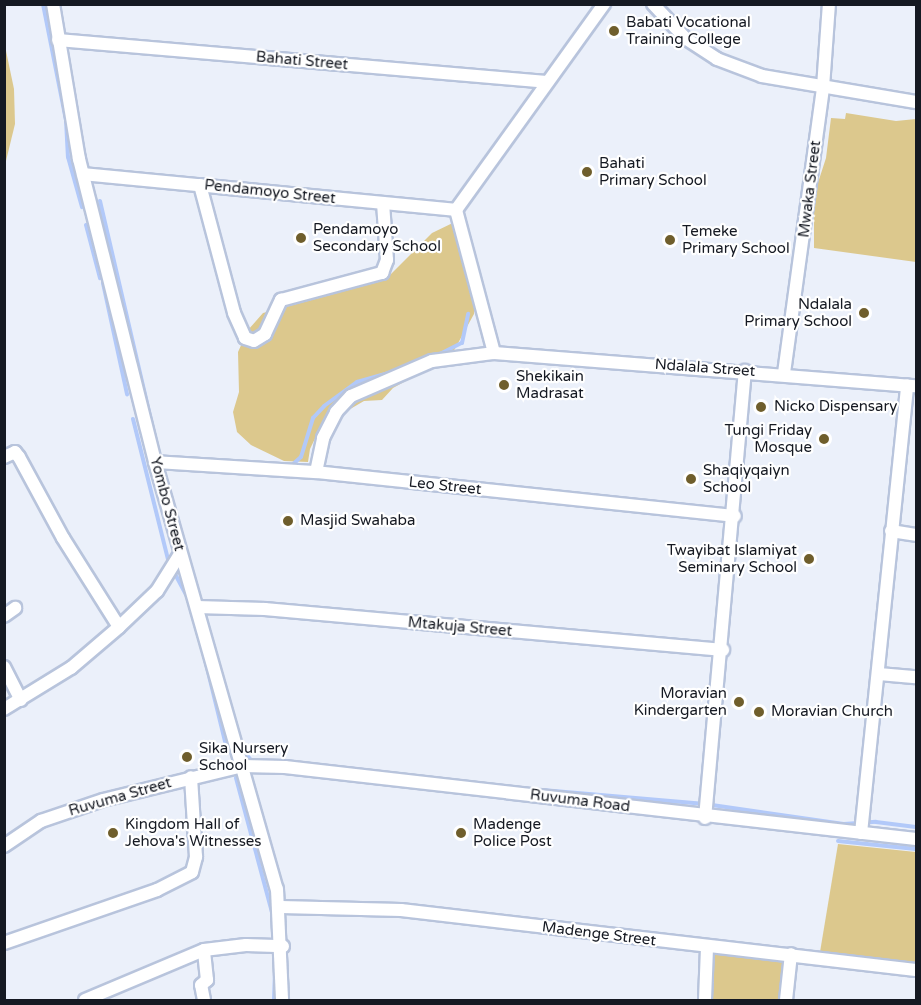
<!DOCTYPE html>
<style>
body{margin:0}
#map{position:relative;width:921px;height:1005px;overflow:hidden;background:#ebf0fa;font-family:"Varela Round",sans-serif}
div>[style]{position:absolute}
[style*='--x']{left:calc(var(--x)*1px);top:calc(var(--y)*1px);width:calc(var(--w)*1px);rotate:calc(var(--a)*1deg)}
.green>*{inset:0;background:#dcc88d}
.stream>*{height:4px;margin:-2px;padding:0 2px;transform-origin:2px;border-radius:2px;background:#b2c9f9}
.roads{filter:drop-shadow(2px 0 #b8c4dc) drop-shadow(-2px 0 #b8c4dc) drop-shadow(0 2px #b8c4dc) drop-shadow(0 -2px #b8c4dc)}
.minor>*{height:12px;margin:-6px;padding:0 6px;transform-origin:6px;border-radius:6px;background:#fff}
.dots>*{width:16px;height:16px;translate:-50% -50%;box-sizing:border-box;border:3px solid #fff;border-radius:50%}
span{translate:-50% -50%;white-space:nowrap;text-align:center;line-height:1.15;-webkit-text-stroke:4.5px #fff;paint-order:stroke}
.poi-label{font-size:15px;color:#151922}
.left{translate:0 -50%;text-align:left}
.right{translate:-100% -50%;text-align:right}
.street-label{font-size:15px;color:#151922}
.frame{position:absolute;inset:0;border:6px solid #151922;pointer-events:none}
</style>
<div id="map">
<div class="green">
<i style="clip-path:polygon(5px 46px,14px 89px,15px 124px,5px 165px)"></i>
<i style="clip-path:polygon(846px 113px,896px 121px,916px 119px,916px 262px,814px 248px,814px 195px,826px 158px,831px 118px,845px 119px)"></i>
<i style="clip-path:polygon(463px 218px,476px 291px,474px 314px,451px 356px,393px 388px,382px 400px,364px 401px,321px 426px,310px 449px,308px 462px,284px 461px,251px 445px,237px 432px,233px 412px,239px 392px,238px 352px,248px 330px,263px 313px,385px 280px,432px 233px)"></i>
<i style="clip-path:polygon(838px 844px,916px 852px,916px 965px,820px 952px)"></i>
<i style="clip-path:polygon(703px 945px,792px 952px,793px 1000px,699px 1000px)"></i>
</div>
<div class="stream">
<i style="--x:43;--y:4;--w:118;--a:78.8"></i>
<i style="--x:66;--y:120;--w:37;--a:87"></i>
<i style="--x:68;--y:157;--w:52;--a:74.4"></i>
<i style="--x:100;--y:201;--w:251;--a:76.9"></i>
<i style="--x:86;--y:225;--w:55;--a:75.2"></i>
<i style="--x:103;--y:283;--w:114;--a:77.8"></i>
<i style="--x:436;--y:356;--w:29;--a:-27"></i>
<i style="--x:462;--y:343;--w:30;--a:-78"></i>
<i style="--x:133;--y:419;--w:144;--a:76"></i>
<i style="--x:292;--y:465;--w:12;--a:-42"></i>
<i style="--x:301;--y:457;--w:41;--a:-72.9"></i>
<i style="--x:313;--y:418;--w:16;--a:-47"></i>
<i style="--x:324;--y:406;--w:41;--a:-36"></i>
<i style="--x:357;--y:382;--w:44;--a:-15.9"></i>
<i style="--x:174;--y:572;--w:30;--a:62"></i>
<i style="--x:201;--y:643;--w:110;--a:76.3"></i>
<i style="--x:242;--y:750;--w:15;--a:48"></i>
<i style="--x:236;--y:778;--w:139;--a:75"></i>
<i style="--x:519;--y:788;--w:187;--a:4.9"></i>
<i style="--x:705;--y:804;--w:140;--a:8.2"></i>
<i style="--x:844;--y:824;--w:32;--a:-4"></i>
<i style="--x:876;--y:822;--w:40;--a:7.1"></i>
<i style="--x:838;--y:841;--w:78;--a:5.9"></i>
<i style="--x:274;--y:1000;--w:26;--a:-88"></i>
</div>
<div class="roads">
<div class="minor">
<i style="--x:53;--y:4;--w:157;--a:80.5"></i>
<i style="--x:79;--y:159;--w:312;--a:75.9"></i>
<i style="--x:155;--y:462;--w:444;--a:74.1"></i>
<i style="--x:277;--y:889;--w:111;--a:87.4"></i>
<i style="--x:653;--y:4;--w:47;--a:46.7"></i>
<i style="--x:685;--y:38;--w:38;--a:33"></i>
<i style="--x:717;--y:59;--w:48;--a:20.7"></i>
<i style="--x:762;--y:76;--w:156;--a:9.6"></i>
<i style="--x:58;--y:40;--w:490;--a:4.9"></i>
<i style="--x:83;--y:174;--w:375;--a:5.5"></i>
<i style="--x:456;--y:210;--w:254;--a:-54.3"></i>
<i style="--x:200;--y:185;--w:132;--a:75.1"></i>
<i style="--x:234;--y:313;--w:27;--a:66"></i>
<i style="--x:245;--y:338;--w:9;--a:18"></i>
<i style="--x:254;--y:341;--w:13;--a:-32"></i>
<i style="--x:265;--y:334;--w:38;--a:-65"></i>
<i style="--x:281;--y:300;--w:105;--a:-15"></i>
<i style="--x:382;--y:273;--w:14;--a:-69"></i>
<i style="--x:387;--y:260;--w:57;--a:-94"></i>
<i style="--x:456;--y:210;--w:148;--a:75.1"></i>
<i style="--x:784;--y:373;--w:289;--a:-82.2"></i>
<i style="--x:823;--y:87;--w:83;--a:-85.9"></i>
<i style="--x:4;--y:457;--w:12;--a:-24"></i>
<i style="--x:15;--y:452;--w:6;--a:51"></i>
<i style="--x:19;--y:457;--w:92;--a:61.5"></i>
<i style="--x:63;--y:538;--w:105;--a:57.8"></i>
<i style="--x:155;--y:462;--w:161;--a:3.6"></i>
<i style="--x:316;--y:472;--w:421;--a:6"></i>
<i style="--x:316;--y:472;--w:35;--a:-78"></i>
<i style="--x:323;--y:438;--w:29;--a:-63"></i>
<i style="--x:336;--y:412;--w:22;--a:-47"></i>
<i style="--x:351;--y:396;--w:88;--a:-23.4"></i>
<i style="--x:432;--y:361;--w:63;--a:-7.4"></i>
<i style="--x:494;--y:353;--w:423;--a:4.5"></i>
<i style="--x:891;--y:531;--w:25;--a:9"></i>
<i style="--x:197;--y:607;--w:68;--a:1.7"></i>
<i style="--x:265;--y:609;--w:460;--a:5.1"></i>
<i style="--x:4;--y:616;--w:14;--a:-36"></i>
<i style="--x:4;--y:667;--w:37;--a:63"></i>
<i style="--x:879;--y:674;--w:37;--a:5"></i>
<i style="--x:4;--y:709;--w:79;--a:-31.5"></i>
<i style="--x:71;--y:668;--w:63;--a:-40.5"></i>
<i style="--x:119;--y:627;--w:52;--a:-43.5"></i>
<i style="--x:157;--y:591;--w:44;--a:-58.1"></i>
<i style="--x:705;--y:818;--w:449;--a:-84.9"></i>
<i style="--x:861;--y:833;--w:450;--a:-84.1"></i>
<i style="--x:4;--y:846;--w:45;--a:-34"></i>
<i style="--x:41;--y:821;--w:65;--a:-18.7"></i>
<i style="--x:103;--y:800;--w:144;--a:-13.7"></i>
<i style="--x:243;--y:766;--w:42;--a:1.4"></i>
<i style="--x:285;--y:767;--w:635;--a:6.51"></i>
<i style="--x:281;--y:907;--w:120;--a:1.4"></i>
<i style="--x:401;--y:910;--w:518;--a:6.65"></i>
<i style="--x:4;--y:943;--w:162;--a:-19.1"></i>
<i style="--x:157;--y:890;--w:39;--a:-27"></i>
<i style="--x:192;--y:872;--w:16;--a:-75"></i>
<i style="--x:196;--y:857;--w:80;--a:-93.6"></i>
<i style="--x:85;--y:1000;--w:129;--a:-22.8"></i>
<i style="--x:204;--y:950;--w:42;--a:-6.8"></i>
<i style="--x:246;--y:945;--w:37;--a:2"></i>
<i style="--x:204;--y:1000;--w:15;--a:-101"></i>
<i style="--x:201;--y:985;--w:8;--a:-40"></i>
<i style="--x:207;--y:980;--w:30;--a:-96"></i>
<i style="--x:705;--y:1000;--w:53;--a:-87.8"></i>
<i style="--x:786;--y:1000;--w:46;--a:-83.8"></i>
</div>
</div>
<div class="dots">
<i style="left:614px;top:31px;background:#6f5e2c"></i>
<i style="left:587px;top:172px;background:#6f5e2c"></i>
<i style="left:301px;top:238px;background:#6f5e2c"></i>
<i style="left:670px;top:240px;background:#6f5e2c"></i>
<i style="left:864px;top:313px;background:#6f5e2c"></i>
<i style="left:504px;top:385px;background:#6f5e2c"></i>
<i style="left:761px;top:407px;background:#6f5e2c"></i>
<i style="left:824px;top:439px;background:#6f5e2c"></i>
<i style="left:691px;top:479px;background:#6f5e2c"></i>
<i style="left:288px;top:521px;background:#6f5e2c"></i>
<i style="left:809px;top:559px;background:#6f5e2c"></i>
<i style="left:739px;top:702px;background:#6f5e2c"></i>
<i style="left:759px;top:712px;background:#6f5e2c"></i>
<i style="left:187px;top:757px;background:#6f5e2c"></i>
<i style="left:113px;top:833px;background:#6f5e2c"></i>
<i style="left:461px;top:833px;background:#6f5e2c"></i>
</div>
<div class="poi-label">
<span class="left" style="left:626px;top:31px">Babati Vocational<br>Training College</span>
<span class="left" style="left:599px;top:172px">Bahati<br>Primary School</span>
<span class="left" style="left:313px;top:238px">Pendamoyo<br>Secondary School</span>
<span class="left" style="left:682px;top:240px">Temeke<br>Primary School</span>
<span class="right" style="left:852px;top:313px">Ndalala<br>Primary School</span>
<span class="left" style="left:516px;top:385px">Shekikain<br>Madrasat</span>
<span class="left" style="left:774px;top:407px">Nicko Dispensary</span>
<span class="right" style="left:812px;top:439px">Tungi Friday<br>Mosque</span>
<span class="left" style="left:703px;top:479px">Shaqiyqaiyn<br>School</span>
<span class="left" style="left:300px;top:521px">Masjid Swahaba</span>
<span class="right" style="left:797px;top:559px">Twayibat Islamiyat<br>Seminary School</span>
<span class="right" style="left:727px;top:702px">Moravian<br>Kindergarten</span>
<span class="left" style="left:771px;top:712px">Moravian Church</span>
<span class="left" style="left:199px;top:757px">Sika Nursery<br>School</span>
<span class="left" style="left:125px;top:833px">Kingdom Hall of<br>Jehova's Witnesses</span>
<span class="left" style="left:473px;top:833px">Madenge<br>Police Post</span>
</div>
<div class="street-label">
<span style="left:302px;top:61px;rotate:5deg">Bahati Street</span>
<span style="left:810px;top:189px;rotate:-83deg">Mwaka Street</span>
<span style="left:270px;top:192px;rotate:6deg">Pendamoyo Street</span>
<span style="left:705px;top:368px;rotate:4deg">Ndalala Street</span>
<span style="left:445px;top:486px;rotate:6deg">Leo Street</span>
<span style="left:167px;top:504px;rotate:75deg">Yombo Street</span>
<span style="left:460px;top:627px;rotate:5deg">Mtakuja Street</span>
<span style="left:120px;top:797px;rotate:-16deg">Ruvuma Street</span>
<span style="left:580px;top:801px;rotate:7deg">Ruvuma Road</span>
<span style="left:599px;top:934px;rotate:7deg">Madenge Street</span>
</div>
<div class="frame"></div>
</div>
